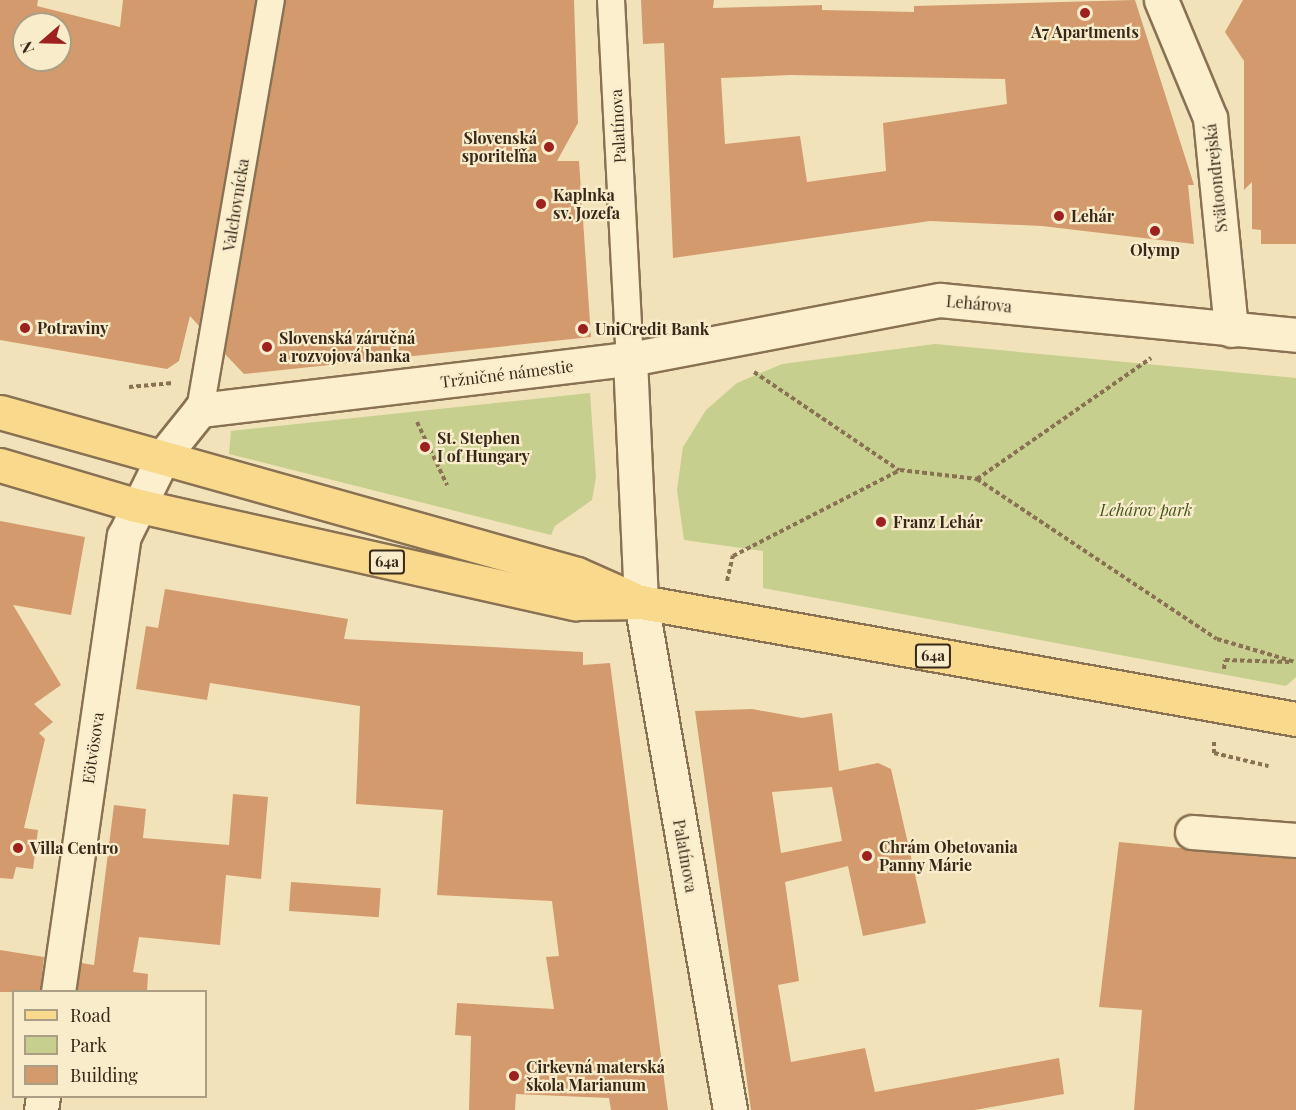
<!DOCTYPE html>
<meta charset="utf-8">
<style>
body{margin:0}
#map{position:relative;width:1296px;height:1110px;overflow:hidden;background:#f1e2ba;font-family:"Playfair Display",serif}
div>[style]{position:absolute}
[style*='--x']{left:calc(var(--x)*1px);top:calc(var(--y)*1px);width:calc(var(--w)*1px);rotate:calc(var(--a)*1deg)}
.green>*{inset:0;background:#c6cf8e}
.building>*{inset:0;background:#d39a6d;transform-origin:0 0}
.path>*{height:4px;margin-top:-2px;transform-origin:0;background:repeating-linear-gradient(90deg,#897153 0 4.5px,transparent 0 7.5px)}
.roads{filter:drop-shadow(2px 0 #897153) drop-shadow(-2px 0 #897153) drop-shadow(0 2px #897153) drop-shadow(0 -2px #897153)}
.pedestrian>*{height:26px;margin:-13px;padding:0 13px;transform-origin:13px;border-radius:13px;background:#fcefce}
.minor>*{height:33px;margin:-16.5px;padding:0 16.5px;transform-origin:16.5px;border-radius:16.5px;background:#fcefce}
.primary>*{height:33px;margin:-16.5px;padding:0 16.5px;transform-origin:16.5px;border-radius:16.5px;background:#f9da8d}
.dots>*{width:16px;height:16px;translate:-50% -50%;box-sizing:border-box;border:3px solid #f8ecca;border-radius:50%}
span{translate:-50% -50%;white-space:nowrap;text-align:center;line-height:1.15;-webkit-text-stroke:4.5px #f8ecca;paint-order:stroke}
.shield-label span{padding:2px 4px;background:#f8ecca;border:2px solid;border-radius:4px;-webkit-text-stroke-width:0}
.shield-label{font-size:15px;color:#37281a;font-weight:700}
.poi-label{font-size:16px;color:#37281a;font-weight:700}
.right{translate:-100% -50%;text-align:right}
.left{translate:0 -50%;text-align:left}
.street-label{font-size:16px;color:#37281a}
.park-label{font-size:16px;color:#46551e;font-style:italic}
.legend{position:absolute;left:12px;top:990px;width:195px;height:108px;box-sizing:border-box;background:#f8ecca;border:2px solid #ab9e84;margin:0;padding:8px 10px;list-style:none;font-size:18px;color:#37281a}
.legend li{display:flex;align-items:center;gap:12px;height:30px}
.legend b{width:30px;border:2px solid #ab9e84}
.north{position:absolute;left:12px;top:12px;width:60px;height:60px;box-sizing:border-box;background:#f8ecca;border:2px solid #ab9e84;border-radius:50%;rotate:250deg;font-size:16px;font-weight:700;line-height:24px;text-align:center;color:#37281a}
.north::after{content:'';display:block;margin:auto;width:21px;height:27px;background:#9d211e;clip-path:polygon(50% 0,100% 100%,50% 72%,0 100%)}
</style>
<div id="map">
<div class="green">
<i style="clip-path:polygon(935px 344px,1296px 378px,1296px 677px,1286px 686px,763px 588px,763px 551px,684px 540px,677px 490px,683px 447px,706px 410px,737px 383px,782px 364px)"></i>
<i style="clip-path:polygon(590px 393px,596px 477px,592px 500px,555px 526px,551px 535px,229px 454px,231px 431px)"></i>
</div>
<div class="building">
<i style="clip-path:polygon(evenodd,0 0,38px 0,37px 6px,120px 27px,123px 0,256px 0,199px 326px,190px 316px,179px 361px,167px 369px,0 340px,0 0,24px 24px,60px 24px,60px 60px,24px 60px,24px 24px)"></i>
<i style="clip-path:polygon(286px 0,574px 0,578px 123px,557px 161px,579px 161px,591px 337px,244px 374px,225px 354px)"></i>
<i style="clip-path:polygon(evenodd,641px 0,714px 0,713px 8px,822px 5px,822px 10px,914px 12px,914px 6px,1135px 0,1194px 185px,1188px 185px,1194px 244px,1042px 226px,930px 221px,673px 258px,664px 43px,643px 44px,641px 0,790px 75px,1005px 79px,1007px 104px,883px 123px,886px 171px,807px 182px,800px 136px,725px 144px,721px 78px,790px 75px)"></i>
<i style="clip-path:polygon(1243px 0,1296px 0,1296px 244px,1261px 244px,1261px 230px,1252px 229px,1252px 182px,1244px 190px,1244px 61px,1225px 32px)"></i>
<i style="clip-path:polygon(0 521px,85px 537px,71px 615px,13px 605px,61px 685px,34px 704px,53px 722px,39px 733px,45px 739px,24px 828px,38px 830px,33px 869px,16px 867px,13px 879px,0 878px)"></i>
<i style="clip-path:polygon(165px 589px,348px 619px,344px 639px,583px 652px,583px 665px,610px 663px,668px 1110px,611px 1110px,609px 1098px,516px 1094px,515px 1110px,469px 1110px,471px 1036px,455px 1035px,457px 1003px,554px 1009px,546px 957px,559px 956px,552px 901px,437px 895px,443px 810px,356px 804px,360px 706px,210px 683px,207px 700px,136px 689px,146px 626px,158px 628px)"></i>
<i style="clip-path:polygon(evenodd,752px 709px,802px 718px,832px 713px,839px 771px,878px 763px,891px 769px,926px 923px,863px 936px,848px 866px,785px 882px,799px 981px,778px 985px,791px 1062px,865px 1048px,875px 1092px,1059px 1058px,1064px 1094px,975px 1110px,751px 1110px,695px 711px,752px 709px,832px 787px,842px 841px,781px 853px,772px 792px,832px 787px)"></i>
<i style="clip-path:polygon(233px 794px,268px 797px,261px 879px,226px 875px,220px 945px,139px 937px,133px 972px,148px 974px,147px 992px,77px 992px,81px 963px,94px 965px,114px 805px,146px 809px,143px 838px,229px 845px)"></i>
<i style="clip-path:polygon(1119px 842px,1296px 859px,1296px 1110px,1134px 1110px,1142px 1010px,1099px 1007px)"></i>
<i style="left:291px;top:882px;width:90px;height:29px;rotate:4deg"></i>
<i style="clip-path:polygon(0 950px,44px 957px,40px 992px,0 992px)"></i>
</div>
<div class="path">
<i style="--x:754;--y:372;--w:175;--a:34.1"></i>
<i style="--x:129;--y:387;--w:44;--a:-5.2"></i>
<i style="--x:417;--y:422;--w:70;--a:64.5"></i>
<i style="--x:977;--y:479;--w:288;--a:33.7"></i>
<i style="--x:1217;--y:639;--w:81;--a:16.4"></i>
<i style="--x:727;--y:581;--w:26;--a:-77"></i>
<i style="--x:733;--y:556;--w:188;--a:-27.2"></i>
<i style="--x:900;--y:470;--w:78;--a:6.7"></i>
<i style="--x:977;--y:479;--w:212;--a:-34.8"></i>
<i style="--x:1224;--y:669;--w:9;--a:-84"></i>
<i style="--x:1225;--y:660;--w:65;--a:1.8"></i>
<i style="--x:1214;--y:742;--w:11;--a:90"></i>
<i style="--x:1214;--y:753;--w:56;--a:13.5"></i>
</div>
<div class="roads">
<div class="pedestrian">
<i style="--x:611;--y:0;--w:360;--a:87"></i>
<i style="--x:200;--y:410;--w:416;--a:-80.2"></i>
</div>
<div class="minor">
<i style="--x:1161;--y:0;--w:128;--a:67.4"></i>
<i style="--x:1210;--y:118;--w:213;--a:84.3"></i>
<i style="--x:630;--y:359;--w:243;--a:87.4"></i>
<i style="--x:641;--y:602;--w:516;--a:80.06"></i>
<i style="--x:1192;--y:832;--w:104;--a:4.4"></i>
<i style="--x:58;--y:992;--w:461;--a:-81.8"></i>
<i style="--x:124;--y:536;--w:90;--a:-63.7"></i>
<i style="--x:164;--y:455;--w:58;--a:-51.3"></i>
<i style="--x:200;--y:410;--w:433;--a:-6.8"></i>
<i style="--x:630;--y:359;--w:316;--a:-10.8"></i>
<i style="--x:940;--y:300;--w:358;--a:5.6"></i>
<i style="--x:41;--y:1110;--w:14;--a:-82"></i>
</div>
<div class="primary">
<i style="--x:0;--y:412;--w:599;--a:15.68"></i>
<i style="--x:577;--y:574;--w:59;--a:24"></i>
<i style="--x:0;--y:465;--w:141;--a:16.5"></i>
<i style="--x:135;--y:505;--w:451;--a:12.6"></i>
<i style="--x:575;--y:603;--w:66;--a:-0.9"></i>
<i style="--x:641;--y:602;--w:665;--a:10.13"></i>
</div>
</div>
<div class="dots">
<i style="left:1085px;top:13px;background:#9d211e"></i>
<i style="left:549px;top:147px;background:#9d211e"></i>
<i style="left:541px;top:204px;background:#9d211e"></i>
<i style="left:1059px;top:216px;background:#9d211e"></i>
<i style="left:1155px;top:231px;background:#9d211e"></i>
<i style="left:25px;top:328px;background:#9d211e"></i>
<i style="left:583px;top:329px;background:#9d211e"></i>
<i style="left:267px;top:347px;background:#9d211e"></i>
<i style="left:425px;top:447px;background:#9d211e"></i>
<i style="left:881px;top:522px;background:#9d211e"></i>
<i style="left:18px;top:848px;background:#9d211e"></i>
<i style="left:867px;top:856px;background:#9d211e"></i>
<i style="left:514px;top:1076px;background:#9d211e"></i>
</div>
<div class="shield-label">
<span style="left:387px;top:562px">64a</span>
<span style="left:933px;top:656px">64a</span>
</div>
<div class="poi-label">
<span style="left:1085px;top:32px">A7 Apartments</span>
<span class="right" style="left:537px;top:147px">Slovenská<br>sporiteľňa</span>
<span class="left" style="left:553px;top:204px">Kaplnka<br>sv. Jozefa</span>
<span class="left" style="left:1071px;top:216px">Lehár</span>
<span style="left:1155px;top:250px">Olymp</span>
<span class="left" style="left:37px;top:328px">Potraviny</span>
<span class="left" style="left:595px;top:329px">UniCredit Bank</span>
<span class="left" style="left:279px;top:347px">Slovenská záručná<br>a rozvojová banka</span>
<span class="left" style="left:437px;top:447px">St. Stephen<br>I of Hungary</span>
<span class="left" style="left:893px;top:522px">Franz Lehár</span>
<span class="left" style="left:879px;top:856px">Chrám Obetovania<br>Panny Márie</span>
<span class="left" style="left:30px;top:848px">Villa Centro</span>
<span class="left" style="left:526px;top:1076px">Cirkevná materská<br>škola Marianum</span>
</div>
<div class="street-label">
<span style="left:618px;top:126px;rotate:-93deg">Palatínova</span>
<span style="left:1216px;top:178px;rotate:-96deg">Svätoondrejská</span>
<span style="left:236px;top:205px;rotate:-81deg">Valchovnícka</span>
<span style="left:979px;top:304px;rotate:5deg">Lehárova</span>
<span style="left:507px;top:374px;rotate:-7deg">Tržničné námestie</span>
<span style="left:93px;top:748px;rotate:-82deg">Eötvösova</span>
<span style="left:685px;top:856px;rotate:80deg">Palatínova</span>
</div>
<div class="park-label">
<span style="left:1146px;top:510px">Lehárov park</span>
</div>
<ul class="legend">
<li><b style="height:8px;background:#f9da8d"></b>Road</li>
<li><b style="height:16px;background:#c6cf8e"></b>Park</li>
<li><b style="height:16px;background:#d39a6d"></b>Building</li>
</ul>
<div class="north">N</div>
</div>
